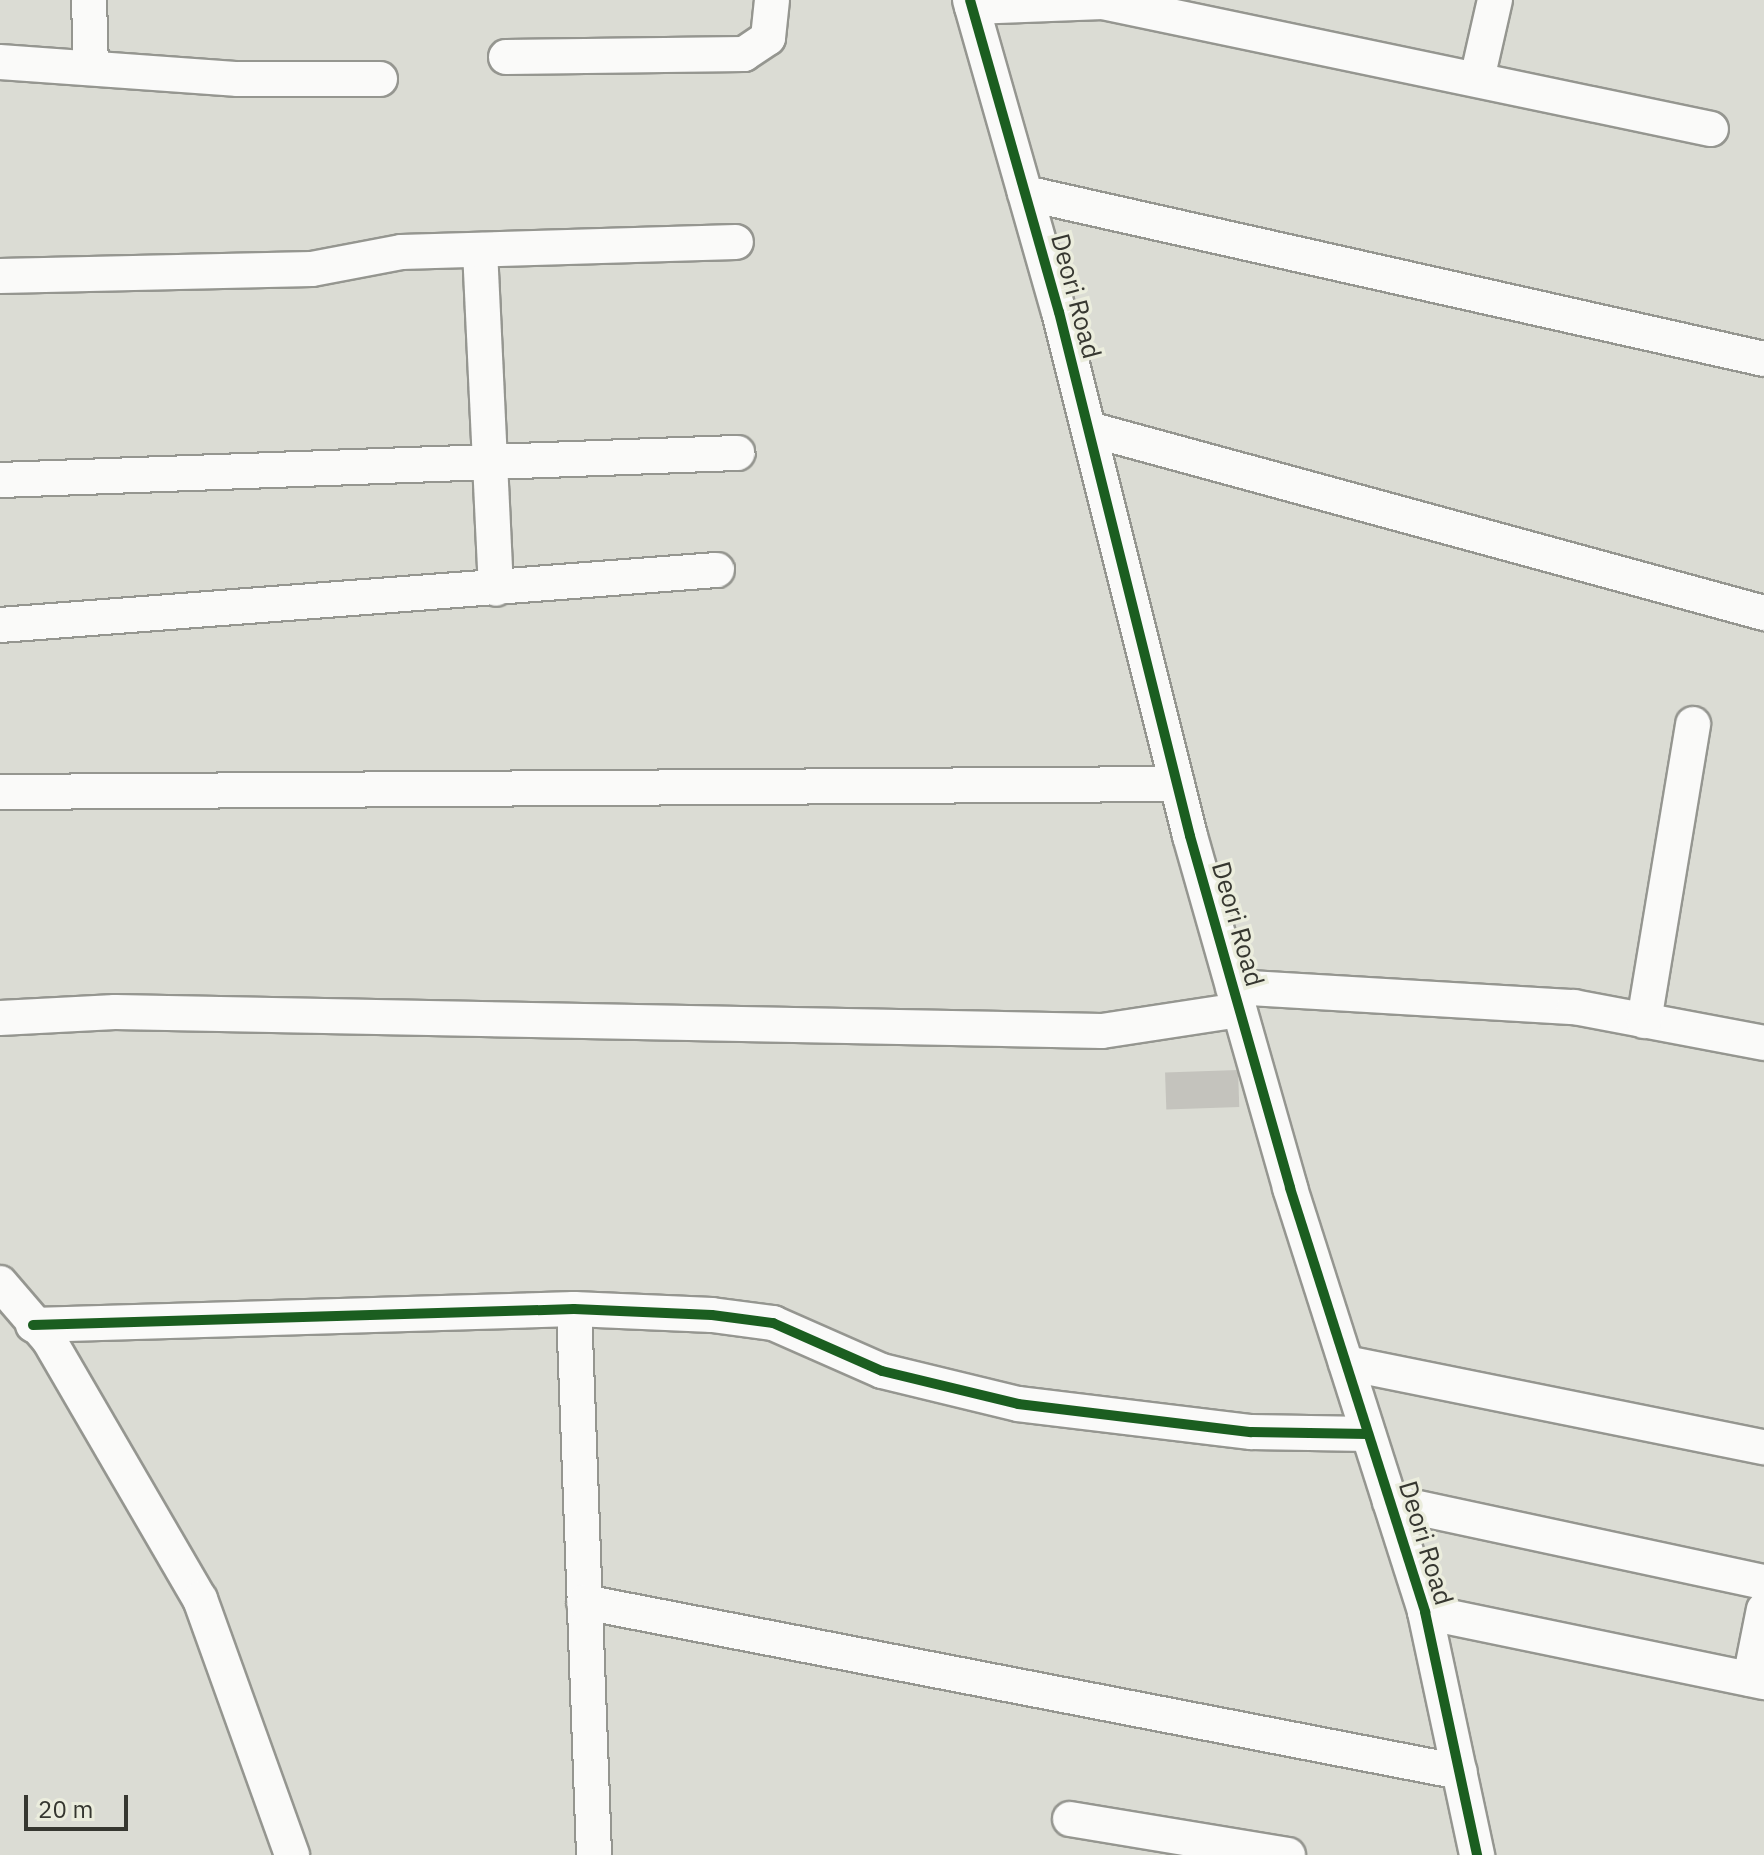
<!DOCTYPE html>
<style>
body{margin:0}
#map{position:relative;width:1764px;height:1855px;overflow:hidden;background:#dbdcd4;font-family:"IBM Plex Sans",sans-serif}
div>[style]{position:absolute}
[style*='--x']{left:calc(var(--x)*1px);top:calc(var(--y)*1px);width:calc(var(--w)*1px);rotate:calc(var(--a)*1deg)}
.building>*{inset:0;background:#c4c3bd;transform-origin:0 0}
.roads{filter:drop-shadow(2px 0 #959690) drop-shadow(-2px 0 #959690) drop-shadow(0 2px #959690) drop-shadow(0 -2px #959690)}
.minor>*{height:34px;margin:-17px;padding:0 17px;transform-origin:17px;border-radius:17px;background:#fafaf9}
.cycleway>*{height:10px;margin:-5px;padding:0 5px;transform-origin:5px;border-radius:5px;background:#1b5e20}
span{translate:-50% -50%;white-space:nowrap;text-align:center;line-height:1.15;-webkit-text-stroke:7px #ebeddd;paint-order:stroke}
.street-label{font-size:26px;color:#363730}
.scale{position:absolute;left:24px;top:1795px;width:104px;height:36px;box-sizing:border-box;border:4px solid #363730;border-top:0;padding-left:10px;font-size:24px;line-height:28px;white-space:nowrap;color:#363730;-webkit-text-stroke:6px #ebeddd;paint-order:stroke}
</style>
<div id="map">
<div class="building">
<i style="left:1238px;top:1070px;width:37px;height:73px;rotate:88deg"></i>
</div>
<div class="roads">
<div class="minor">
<i style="--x:89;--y:0;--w:68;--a:88.3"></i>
<i style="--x:970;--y:0;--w:324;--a:74.1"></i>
<i style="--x:1059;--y:312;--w:540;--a:75.96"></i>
<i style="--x:1190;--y:836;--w:366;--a:74.1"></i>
<i style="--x:1290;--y:1188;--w:445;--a:72.3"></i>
<i style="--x:1425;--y:1612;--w:249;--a:77.9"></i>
<i style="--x:972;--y:7;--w:131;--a:-2.2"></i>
<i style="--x:1103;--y:2;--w:621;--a:11.8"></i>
<i style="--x:506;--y:57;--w:238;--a:-0.7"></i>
<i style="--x:744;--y:54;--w:29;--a:-34"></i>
<i style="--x:768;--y:38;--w:38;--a:-84"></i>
<i style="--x:0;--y:62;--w:239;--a:4.1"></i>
<i style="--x:238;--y:79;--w:142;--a:0"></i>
<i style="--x:1477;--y:79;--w:81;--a:-77.2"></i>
<i style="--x:1025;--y:193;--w:757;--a:12.66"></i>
<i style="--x:480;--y:250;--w:339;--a:87.3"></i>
<i style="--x:0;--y:276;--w:312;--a:-1.3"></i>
<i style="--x:312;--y:269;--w:91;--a:-10.8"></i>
<i style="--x:401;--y:252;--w:335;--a:-1.7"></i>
<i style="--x:1089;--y:429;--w:700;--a:15.25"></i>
<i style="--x:0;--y:480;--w:738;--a:-2.1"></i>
<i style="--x:0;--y:625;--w:719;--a:-4.39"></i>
<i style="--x:0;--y:792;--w:1177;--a:-0.39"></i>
<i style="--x:1233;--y:987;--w:342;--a:3.4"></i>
<i style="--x:1574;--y:1007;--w:193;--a:10.7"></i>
<i style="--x:0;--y:1018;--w:115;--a:-3"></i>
<i style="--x:115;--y:1012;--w:987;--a:1.1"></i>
<i style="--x:1102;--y:1031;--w:139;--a:-8.7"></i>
<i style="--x:1644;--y:1021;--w:301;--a:-80.6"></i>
<i style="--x:0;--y:1283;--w:75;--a:49.3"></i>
<i style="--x:49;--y:1340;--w:300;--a:59.8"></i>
<i style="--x:200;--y:1599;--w:272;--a:70.2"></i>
<i style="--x:574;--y:1309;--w:546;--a:87.9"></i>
<i style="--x:33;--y:1325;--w:541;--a:-1.69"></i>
<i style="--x:574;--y:1309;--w:138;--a:2.5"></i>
<i style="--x:712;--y:1315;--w:62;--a:7.5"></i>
<i style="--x:773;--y:1323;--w:119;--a:23.8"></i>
<i style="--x:882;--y:1371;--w:140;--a:13.6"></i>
<i style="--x:1018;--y:1404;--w:235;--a:6.9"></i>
<i style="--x:1251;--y:1432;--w:117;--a:1"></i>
<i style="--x:1346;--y:1363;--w:426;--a:11.4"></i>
<i style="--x:1390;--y:1502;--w:382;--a:12.1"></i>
<i style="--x:584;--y:1602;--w:892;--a:10.98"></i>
<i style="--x:1425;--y:1612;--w:346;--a:11.7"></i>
<i style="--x:1750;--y:1679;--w:71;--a:-78.7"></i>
<i style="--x:1070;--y:1819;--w:221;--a:9.4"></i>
</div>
</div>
<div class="cycleway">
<i style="--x:970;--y:0;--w:324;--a:74.1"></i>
<i style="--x:1059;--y:312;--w:540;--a:75.96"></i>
<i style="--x:1190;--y:836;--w:366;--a:74.1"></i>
<i style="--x:1290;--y:1188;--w:445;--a:72.3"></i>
<i style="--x:1425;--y:1612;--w:249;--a:77.9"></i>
<i style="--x:33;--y:1325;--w:541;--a:-1.69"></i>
<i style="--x:574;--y:1309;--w:138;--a:2.5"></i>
<i style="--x:712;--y:1315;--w:62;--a:7.5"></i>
<i style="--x:773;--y:1323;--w:119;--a:23.8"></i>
<i style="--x:882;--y:1371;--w:140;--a:13.6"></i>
<i style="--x:1018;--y:1404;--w:235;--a:6.9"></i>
<i style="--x:1251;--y:1432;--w:117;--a:1"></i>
</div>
<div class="street-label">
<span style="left:1076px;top:296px;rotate:75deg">Deori Road</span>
<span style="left:1238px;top:924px;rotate:74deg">Deori Road</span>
<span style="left:1426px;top:1543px;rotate:73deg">Deori Road</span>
</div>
<div class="scale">20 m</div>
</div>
